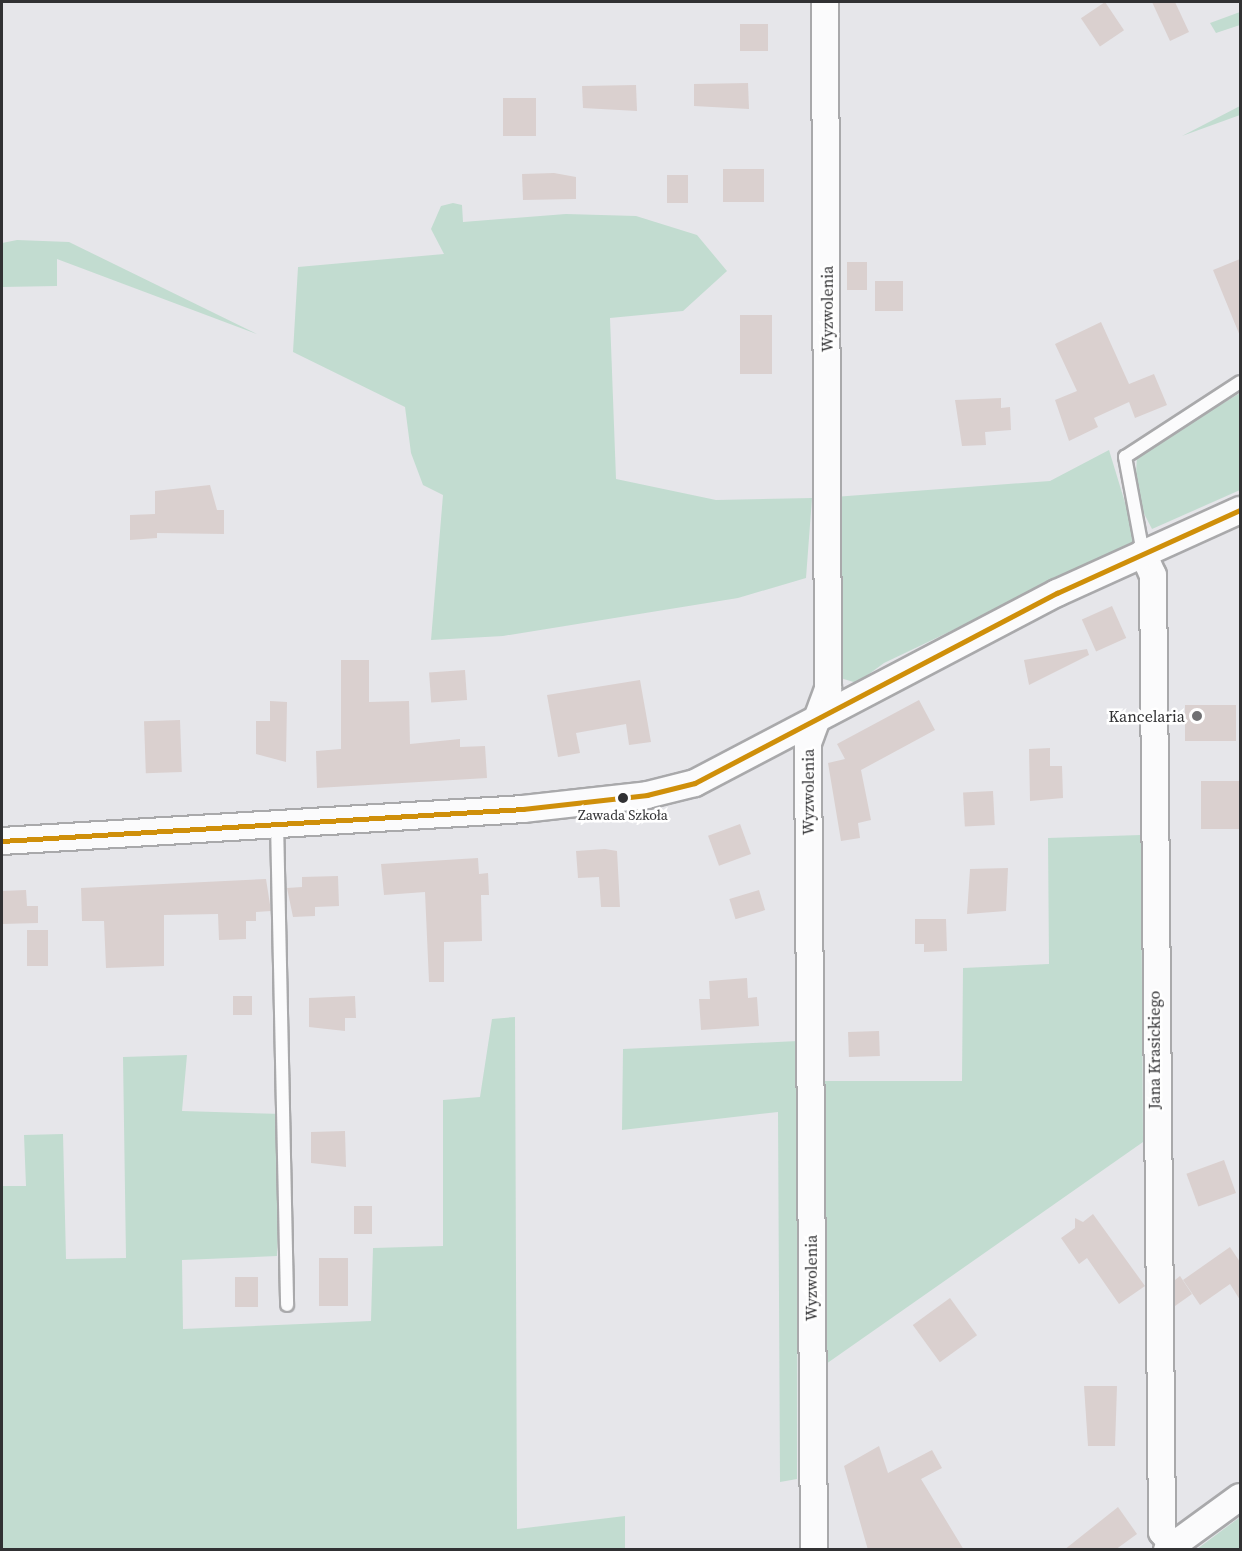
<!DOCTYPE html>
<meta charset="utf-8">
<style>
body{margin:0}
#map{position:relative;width:1242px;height:1551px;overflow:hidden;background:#e6e6ea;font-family:"Source Serif 4",serif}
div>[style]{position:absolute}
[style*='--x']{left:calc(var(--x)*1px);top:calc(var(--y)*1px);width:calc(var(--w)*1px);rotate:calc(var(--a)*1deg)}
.green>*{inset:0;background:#c2dcd0}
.building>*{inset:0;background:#dad0cf;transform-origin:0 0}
.roads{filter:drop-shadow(2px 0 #a9a9ab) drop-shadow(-2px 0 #a9a9ab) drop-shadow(0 2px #a9a9ab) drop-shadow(0 -2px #a9a9ab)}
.service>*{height:12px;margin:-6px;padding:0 6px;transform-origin:6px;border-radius:6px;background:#fbfbfc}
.minor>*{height:26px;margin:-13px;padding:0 13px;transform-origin:13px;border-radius:13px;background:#fbfbfc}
.bus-1>*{height:4.5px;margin:-2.25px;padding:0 2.25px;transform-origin:2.25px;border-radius:2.25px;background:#cf8f0a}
.dots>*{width:16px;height:16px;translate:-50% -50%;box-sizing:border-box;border:3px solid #fff;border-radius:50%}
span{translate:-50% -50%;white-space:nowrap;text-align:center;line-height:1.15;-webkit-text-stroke:5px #fff;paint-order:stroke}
.bus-label{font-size:14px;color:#313133}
.street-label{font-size:16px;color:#313133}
.poi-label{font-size:16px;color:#313133}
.right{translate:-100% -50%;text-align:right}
.frame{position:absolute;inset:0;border:3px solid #313133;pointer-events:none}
</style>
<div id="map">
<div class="green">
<i style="clip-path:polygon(1240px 12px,1240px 25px,1216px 33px,1210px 23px)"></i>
<i style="clip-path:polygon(1240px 106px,1240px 115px,1182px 136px)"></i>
<i style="clip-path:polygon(453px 203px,462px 205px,463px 222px,566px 214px,636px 216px,697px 235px,727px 271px,683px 311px,610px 318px,616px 479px,716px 500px,812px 498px,806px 578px,738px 598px,503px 636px,431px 640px,443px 495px,423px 485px,411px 453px,405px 407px,293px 352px,298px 267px,444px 254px,431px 229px,441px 206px)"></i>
<i style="clip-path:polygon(17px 240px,69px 242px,257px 334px,57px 259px,57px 286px,2px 287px,2px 243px)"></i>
<i style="clip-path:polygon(1240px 393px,1240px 490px,1152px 529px,1135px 496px,1137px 455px)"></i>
<i style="clip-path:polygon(1109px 450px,1137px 542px,884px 663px,857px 683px,837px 677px,834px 497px,1050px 481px)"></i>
<i style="clip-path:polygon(1141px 835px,1143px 1142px,826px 1364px,824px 1081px,962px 1081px,963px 968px,1049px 964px,1048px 838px)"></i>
<i style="clip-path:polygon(515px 1017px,517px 1529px,625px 1516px,625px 1549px,2px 1549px,2px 1186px,26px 1186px,24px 1135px,63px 1134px,66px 1259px,126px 1258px,123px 1057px,187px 1055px,182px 1111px,283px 1114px,277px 1256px,182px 1260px,183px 1329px,371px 1321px,373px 1248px,443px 1246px,443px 1100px,480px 1097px,492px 1019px)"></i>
<i style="clip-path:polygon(798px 1041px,797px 1479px,780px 1482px,778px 1112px,622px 1130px,623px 1049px)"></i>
<i style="clip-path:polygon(1240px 1517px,1240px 1549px,1197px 1549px)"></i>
</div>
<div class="building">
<i style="left:1105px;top:2px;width:34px;height:29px;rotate:56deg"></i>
<i style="clip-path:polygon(1152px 2px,1175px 2px,1189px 32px,1170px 41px)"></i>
<i style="left:768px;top:24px;width:27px;height:28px;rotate:90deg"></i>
<i style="clip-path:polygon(748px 83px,749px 109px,694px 106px,694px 84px)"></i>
<i style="clip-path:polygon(636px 85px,637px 111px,583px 108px,582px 86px)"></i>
<i style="left:536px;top:98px;width:38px;height:33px;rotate:90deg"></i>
<i style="left:764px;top:169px;width:33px;height:41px;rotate:90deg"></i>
<i style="clip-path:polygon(554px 173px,576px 177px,576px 199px,523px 200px,522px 174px)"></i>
<i style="left:688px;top:175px;width:28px;height:21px;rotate:90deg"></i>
<i style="clip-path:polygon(1240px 259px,1240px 336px,1213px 270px)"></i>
<i style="left:847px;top:262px;width:20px;height:28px"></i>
<i style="left:875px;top:281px;width:28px;height:30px"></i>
<i style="left:740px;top:315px;width:32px;height:59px"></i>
<i style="clip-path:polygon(1101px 322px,1129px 384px,1154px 374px,1167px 405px,1135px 418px,1129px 402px,1094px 418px,1098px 427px,1069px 441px,1055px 400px,1077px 391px,1055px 344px)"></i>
<i style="clip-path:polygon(1001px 398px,1001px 408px,1010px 407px,1011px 430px,985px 432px,986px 445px,962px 446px,955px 400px)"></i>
<i style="clip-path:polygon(210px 485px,217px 510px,224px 510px,224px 534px,157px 533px,157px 538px,130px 540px,130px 515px,155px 514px,155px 491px)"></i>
<i style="left:1112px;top:606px;width:35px;height:33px;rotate:66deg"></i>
<i style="clip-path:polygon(1087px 649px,1089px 655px,1029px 685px,1024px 660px)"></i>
<i style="clip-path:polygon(341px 660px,369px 660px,369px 702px,409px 701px,410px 744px,460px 739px,460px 747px,485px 746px,487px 778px,317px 788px,316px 751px,341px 749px)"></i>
<i style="left:465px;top:670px;width:30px;height:36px;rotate:86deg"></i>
<i style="clip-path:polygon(640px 680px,651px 742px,629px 745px,626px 724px,576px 733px,580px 753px,558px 757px,547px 695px)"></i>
<i style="clip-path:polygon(919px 700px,935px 730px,861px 770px,871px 820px,858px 823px,860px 838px,841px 841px,828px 763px,845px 759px,837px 744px)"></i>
<i style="clip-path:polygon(270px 701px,287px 702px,286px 762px,256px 754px,256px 721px,270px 721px)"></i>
<i style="left:1236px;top:705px;width:36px;height:51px;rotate:90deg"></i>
<i style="left:180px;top:720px;width:52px;height:36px;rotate:88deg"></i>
<i style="clip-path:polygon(1050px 748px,1050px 766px,1062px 766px,1063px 798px,1030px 801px,1029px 749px)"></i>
<i style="left:1240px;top:781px;width:48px;height:39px;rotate:90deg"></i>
<i style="left:993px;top:791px;width:34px;height:30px;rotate:87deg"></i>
<i style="left:740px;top:824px;width:32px;height:34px;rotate:70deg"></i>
<i style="clip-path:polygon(605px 849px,617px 851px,620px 907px,601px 907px,599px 877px,578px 878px,576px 851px)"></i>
<i style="clip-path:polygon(478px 858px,479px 874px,488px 873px,489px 895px,481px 895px,482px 941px,444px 942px,444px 982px,429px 982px,425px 892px,384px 895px,381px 864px)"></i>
<i style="clip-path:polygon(1008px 868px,1006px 911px,967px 914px,970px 869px)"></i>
<i style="clip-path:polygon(338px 876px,339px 906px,315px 907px,315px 916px,293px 917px,287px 888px,302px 887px,302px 877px)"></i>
<i style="clip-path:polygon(266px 879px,271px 911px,256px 912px,256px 921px,246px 921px,246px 939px,219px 940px,218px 914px,164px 915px,164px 966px,106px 968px,104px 921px,82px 921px,81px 888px)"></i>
<i style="clip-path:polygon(26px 890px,27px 906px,38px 906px,38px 923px,2px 924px,2px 891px)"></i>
<i style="left:759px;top:890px;width:21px;height:31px;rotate:73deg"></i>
<i style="clip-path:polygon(915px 919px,946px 919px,947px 951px,924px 952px,924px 944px,915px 944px)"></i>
<i style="left:27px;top:930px;width:21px;height:36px"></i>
<i style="clip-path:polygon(747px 978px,748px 998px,757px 997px,759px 1026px,701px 1030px,699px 999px,710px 999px,709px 981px)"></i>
<i style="left:233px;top:996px;width:19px;height:19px"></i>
<i style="clip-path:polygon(355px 996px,356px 1018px,345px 1018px,345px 1031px,309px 1027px,309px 998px)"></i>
<i style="left:879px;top:1031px;width:25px;height:31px;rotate:88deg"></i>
<i style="clip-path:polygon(345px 1131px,346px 1167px,311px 1163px,311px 1132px)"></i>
<i style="left:1224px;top:1160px;width:35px;height:40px;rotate:70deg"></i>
<i style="left:354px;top:1206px;width:18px;height:28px"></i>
<i style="clip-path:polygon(1093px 1214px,1145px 1286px,1119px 1304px,1087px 1258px,1079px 1264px,1061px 1238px,1075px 1228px,1075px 1218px,1083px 1222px)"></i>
<i style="clip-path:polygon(1230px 1247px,1240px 1262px,1240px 1300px,1230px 1284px,1200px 1305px,1183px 1280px)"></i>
<i style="left:319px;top:1258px;width:29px;height:48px"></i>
<i style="clip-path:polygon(1180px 1276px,1192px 1294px,1175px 1306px,1175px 1280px)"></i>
<i style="left:235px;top:1277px;width:23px;height:30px"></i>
<i style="left:950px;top:1298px;width:46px;height:46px;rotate:54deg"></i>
<i style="clip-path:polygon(1084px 1386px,1117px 1386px,1115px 1446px,1088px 1446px)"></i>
<i style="clip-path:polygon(879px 1446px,888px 1473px,932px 1450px,942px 1468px,921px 1479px,964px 1550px,868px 1550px,844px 1466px)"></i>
<i style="clip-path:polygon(1118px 1507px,1137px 1534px,1115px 1550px,1064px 1550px)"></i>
</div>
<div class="roads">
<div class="service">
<i style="--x:1143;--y:553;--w:98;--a:-100.6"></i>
<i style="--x:1125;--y:457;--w:137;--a:-33.1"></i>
<i style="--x:277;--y:822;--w:483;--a:88.8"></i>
</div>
<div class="minor">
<i style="--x:1143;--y:553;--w:24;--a:66"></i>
<i style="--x:1153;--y:575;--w:957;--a:89.46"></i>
<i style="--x:1162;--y:1532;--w:17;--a:50"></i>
<i style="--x:2;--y:841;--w:522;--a:-3.51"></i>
<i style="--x:523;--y:809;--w:125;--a:-6.4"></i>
<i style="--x:647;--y:795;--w:49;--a:-14"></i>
<i style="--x:695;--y:783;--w:409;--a:-27.7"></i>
<i style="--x:1057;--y:593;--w:201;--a:-24.4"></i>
<i style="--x:814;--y:1550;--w:807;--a:-90.43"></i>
<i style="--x:808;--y:743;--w:58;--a:-69.7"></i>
<i style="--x:828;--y:689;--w:687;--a:-90.25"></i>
<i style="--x:1167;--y:1550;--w:90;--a:-36"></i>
</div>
</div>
<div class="bus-1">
<i style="--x:2;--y:841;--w:522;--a:-3.51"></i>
<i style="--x:523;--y:809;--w:125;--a:-6.4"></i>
<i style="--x:647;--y:795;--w:49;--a:-14"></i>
<i style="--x:695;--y:783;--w:409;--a:-27.7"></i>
<i style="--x:1057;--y:593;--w:201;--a:-24.4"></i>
</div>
<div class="dots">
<i style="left:1197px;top:716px;background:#707073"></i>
<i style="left:623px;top:798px;background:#313133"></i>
</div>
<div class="bus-label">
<span style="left:623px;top:815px">Zawada Szkoła</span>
</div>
<div class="street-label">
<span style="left:827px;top:309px;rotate:-90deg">Wyzwolenia</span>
<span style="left:808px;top:792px;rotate:-90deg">Wyzwolenia</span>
<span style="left:1154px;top:1050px;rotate:-90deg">Jana Krasickiego</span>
<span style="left:811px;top:1278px;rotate:-90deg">Wyzwolenia</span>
</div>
<div class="poi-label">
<span class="right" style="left:1185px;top:716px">Kancelaria</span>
</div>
<div class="frame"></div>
</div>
